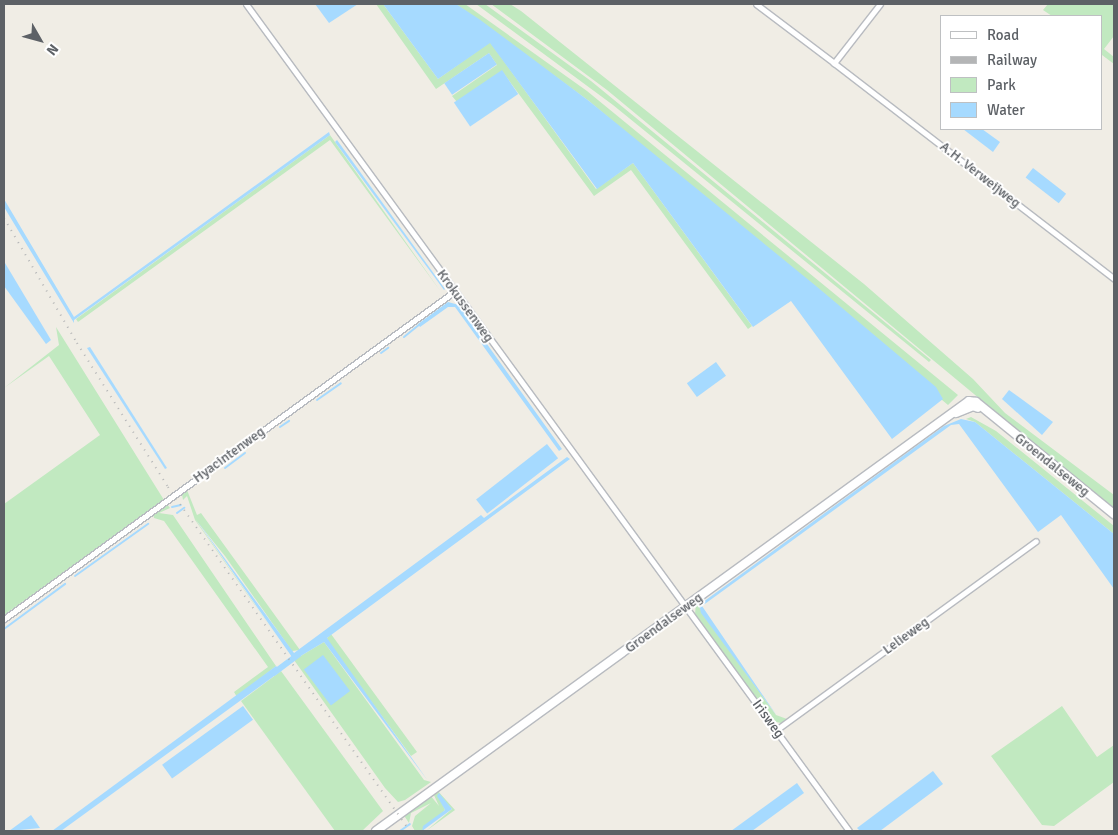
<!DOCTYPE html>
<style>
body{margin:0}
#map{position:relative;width:1118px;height:835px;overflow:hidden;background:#f0ede5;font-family:Signika,sans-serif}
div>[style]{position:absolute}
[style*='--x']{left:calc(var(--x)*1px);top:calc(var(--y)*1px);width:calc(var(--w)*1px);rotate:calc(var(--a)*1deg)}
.green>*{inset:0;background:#c1e9c0}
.water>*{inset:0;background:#a6daff;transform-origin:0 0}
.pier>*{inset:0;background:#f0ede5}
.stream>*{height:2px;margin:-1px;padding:0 1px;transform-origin:1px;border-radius:1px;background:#a6daff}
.canal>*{height:5.5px;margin:-2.75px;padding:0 2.75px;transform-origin:2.75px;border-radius:2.75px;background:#a6daff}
.roads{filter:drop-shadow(1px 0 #b8bbc0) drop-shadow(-1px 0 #b8bbc0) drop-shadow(0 1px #b8bbc0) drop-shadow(0 -1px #b8bbc0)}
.street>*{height:5px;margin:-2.5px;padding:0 2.5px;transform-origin:2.5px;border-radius:2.5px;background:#fff}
.secondary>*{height:8px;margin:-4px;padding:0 4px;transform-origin:4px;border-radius:4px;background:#fff}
.rail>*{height:2px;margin-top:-1px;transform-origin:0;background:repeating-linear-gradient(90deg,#b4b5b6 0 1px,transparent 0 7px)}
span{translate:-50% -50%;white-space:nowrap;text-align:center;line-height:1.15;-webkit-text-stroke:4px #fff;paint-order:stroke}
.street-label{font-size:14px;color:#5d6166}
.frame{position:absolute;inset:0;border:5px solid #5d6166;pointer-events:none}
.legend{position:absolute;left:940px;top:15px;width:162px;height:115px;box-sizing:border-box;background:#fff;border:1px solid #bec0c2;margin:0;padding:6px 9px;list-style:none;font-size:15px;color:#5d6166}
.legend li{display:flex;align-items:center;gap:10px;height:25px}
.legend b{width:25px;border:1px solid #bec0c2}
.north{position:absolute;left:15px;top:15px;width:50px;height:50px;-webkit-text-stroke:4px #fff;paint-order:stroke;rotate:128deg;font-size:14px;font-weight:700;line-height:20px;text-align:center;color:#5d6166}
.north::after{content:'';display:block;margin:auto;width:18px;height:22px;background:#5d6166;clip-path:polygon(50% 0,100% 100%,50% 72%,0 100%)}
</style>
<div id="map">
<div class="green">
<i style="clip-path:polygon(376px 4px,383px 4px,438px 79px,490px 42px,596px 189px,633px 163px,752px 326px,748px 329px,631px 170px,594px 196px,502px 71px,457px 102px,452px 96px,497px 65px,489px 53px,436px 89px)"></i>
<i style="clip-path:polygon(456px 4px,465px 4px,587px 91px,958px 395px,948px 405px,589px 101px)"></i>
<i style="clip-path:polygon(476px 4px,485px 4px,591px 81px,931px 360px,929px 362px,613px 105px)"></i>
<i style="clip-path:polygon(491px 4px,510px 4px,521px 11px,864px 284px,973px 379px,1005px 413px,1114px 495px,1114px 510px,607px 90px)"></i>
<i style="clip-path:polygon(1048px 4px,1114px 4px,1114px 36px,1104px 49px,1114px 57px,1114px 64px,1102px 55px,1102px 16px,1052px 16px,1043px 10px)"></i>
<i style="clip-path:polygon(330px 135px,441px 292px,330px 140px,78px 322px,76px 319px)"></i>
<i style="clip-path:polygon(56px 327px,164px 500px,4px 615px,4px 504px,100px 435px,49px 356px,4px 388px,59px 345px)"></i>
<i style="clip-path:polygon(971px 417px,996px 431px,1114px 526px,1114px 534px,975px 422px,966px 419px)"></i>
<i style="clip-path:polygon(187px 490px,197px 515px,201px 513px,300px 650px,292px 651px,225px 556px,195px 519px,289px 654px,195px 520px,187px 496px,183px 500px,182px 494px)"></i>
<i style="clip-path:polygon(167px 504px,170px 508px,159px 513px,173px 515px,276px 666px,237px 697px,234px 692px,268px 667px,164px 521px,154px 518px,153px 513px)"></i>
<i style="clip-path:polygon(696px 603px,776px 715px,787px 719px,781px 723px,772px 721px,695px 614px)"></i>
<i style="clip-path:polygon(331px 634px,417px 752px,411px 756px,328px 642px,327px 638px)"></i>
<i style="clip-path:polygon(324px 642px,424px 780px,431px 782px,405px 800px,398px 802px,385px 788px,294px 660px)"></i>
<i style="clip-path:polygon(281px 671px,383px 811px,362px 831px,335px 831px,241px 701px)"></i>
<i style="clip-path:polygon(1062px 706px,1097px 757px,1114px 745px,1114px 782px,1054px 826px,1042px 825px,991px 756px)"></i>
<i style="clip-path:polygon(437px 790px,455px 810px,426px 831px,452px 809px,438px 795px,445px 810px,422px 831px,415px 831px,412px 826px,415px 816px,431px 803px,411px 813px,409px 823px,403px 814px,430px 795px,439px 806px,433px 793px)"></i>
</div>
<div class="water">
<i style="clip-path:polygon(315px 4px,358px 4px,329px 23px)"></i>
<i style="clip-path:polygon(383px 4px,456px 4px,479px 19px,589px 101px,816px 286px,936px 387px,943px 399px,892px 439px,791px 301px,753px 327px,633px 163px,597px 189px,490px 43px,438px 79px)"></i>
<i style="left:489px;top:53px;width:14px;height:54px;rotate:56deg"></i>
<i style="left:502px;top:70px;width:29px;height:58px;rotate:56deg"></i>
<i style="clip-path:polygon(963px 129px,982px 129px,1000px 142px,993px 152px)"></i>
<i style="clip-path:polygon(329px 132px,330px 135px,74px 320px,74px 323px,4px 207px,4px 199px,74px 317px)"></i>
<i style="clip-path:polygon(337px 140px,445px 289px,444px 290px,335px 142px)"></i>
<i style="left:1033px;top:168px;width:42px;height:12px;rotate:38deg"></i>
<i style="clip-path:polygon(5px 263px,51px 340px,46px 344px,4px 286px)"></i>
<i style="clip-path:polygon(448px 302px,459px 305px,562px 449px,559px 451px,455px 307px,448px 307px,420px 327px,418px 324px)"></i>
<i style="clip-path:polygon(90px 347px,167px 468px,165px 469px,87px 348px)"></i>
<i style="left:716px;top:362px;width:17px;height:36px;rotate:54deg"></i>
<i style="clip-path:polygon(1009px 390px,1053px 422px,1042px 435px,1002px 399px)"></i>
<i style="clip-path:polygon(961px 419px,975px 422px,1114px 534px,1114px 589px,1061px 515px,1038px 532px,959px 424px,951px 425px,702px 606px,777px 716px,701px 613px,699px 605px,900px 458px,944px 426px)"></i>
<i style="left:547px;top:444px;width:18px;height:90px;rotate:52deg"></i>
<i style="clip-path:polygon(567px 457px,570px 459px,327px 638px,428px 781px,324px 642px,294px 660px,195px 518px,294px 653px,481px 515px,484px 518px)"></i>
<i style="left:323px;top:655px;width:45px;height:24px;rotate:53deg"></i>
<i style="clip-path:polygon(276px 666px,281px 671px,61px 831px,52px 831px)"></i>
<i style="left:243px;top:706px;width:17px;height:100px;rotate:54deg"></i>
<i style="clip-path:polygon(933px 771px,943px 784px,880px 831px,860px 831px,857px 828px)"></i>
<i style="clip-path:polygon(797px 783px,804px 793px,752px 831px,731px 831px)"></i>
<i style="clip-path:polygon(439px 793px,452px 809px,422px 831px,423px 826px,445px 810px,437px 796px)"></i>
<i style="clip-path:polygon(31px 815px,40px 828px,9px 831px)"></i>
</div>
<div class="pier">
<i style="clip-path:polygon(193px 517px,247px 596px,295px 662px,244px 593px)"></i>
</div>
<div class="stream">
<i style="--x:404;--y:337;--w:19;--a:-39"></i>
<i style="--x:381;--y:353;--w:9;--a:-36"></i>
<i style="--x:317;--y:400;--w:29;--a:-35"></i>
<i style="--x:280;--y:427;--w:11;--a:-34"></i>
<i style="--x:225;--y:468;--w:25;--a:-37"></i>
<i style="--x:172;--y:507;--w:9;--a:-13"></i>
<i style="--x:177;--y:513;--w:9;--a:-36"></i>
<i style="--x:75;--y:576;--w:90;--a:-35.5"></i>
<i style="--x:4;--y:629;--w:76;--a:-36.4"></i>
<i style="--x:400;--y:831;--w:12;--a:-35"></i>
</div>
<div class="canal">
<i style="--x:274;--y:673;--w:30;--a:-37"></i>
</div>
<div class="roads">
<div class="street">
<i style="--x:246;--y:4;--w:1023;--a:53.9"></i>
<i style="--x:756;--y:4;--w:98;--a:37.1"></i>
<i style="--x:880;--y:4;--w:75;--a:127.9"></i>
<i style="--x:834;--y:63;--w:354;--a:37.6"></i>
<i style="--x:4;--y:619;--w:558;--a:-36.03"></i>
<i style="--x:776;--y:730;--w:321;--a:-36"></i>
</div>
<div class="secondary">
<i style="--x:956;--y:413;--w:18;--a:-22"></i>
<i style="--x:973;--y:406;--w:5;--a:22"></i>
<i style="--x:376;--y:831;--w:732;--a:-35.95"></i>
<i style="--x:969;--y:401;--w:7;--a:8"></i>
<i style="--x:976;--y:402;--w:178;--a:39.1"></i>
</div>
</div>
<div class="rail">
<i style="--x:4;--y:218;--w:145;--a:59.7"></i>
<i style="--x:77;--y:343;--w:170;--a:57.7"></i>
<i style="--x:168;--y:487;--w:421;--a:54.9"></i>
</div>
<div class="street-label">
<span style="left:980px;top:175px;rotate:38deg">A.H. Verweijweg</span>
<span style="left:465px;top:306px;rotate:54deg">Krokussenweg</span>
<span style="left:229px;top:455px;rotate:-36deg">Hyacintenweg</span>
<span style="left:1052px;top:465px;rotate:39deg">Groendalseweg</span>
<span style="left:664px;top:623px;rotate:-36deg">Groendalseweg</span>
<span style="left:906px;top:636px;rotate:-36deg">Lelieweg</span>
<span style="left:768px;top:719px;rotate:54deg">Irisweg</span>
</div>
<div class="frame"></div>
<ul class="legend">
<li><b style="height:6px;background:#fff"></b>Road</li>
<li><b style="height:6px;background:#b4b5b6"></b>Railway</li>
<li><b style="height:14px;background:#c1e9c0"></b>Park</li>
<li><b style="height:14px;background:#a6daff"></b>Water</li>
</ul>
<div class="north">N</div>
</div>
